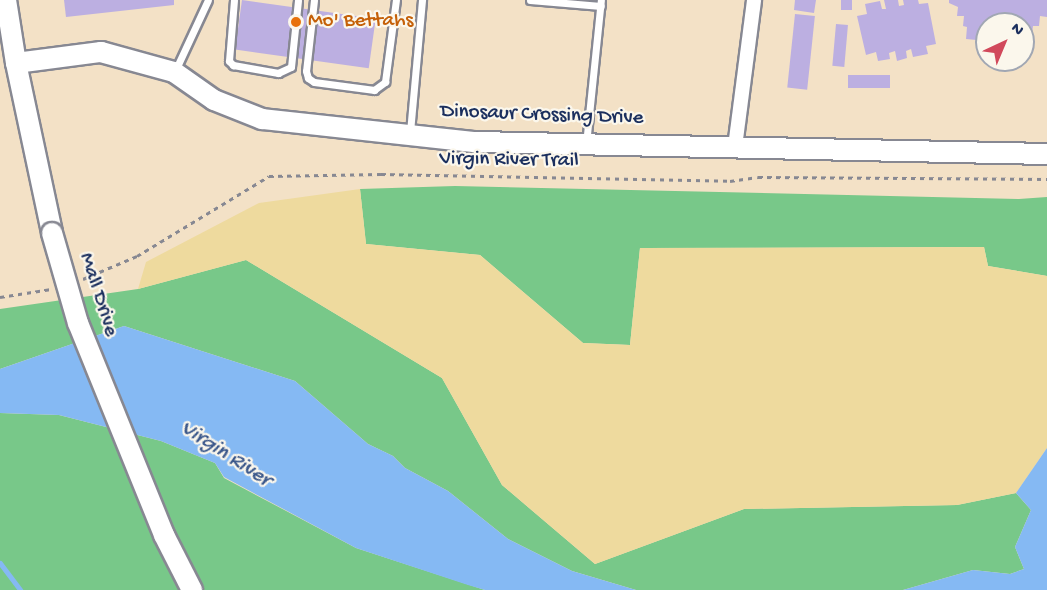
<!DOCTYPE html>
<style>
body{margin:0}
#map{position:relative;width:1047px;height:590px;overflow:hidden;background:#f3e1c6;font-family:"Gochi Hand",sans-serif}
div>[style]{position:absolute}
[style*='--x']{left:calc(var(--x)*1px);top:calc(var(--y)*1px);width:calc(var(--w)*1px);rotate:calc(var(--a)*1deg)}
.green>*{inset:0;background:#78c889}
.sand>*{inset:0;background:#eeda9e}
.water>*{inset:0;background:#85b9f3}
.stream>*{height:5px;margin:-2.5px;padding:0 2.5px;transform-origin:2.5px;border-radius:2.5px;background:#85b9f3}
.building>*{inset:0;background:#bcafe1;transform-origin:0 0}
.path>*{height:3px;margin-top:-1.5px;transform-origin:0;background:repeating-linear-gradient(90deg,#878892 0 4.5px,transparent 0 9px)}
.roads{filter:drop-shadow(2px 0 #878892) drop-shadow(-2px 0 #878892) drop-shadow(0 2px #878892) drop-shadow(0 -2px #878892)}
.lane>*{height:7px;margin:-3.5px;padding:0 3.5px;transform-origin:3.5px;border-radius:3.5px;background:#fff}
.street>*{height:14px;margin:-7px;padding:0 7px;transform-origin:7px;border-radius:7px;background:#fff}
.secondary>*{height:20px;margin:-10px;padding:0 10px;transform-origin:10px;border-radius:10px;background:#fff}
.bridges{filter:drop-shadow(2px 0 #878892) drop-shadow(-2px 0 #878892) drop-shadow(0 2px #878892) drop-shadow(0 -2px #878892)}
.secondary-bridge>*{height:20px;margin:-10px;padding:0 10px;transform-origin:10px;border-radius:10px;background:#fff}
.dots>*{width:16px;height:16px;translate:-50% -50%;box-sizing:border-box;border:3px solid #fbf7ec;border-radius:50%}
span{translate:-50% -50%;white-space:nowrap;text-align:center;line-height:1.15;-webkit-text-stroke:4.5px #fbf7ec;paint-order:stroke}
.food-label{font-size:21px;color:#c56008}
.left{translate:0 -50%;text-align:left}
.street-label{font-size:21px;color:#1b2f5e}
.water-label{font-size:22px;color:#3b588b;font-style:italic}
.north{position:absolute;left:975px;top:12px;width:60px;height:60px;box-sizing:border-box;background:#fbf7ec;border:2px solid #a1a7b3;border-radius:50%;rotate:44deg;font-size:16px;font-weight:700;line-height:24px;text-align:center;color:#1b2f5e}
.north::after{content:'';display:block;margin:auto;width:21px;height:27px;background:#d1495b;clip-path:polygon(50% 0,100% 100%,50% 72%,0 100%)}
</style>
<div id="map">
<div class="green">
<i style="clip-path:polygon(455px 186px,1019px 199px,1047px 197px,1047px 276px,988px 266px,984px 247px,640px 248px,630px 345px,583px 343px,480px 255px,366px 244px,360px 189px)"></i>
<i style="clip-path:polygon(246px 260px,442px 378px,502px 485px,595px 564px,744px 509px,957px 505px,1016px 493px,1031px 510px,1015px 547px,1024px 569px,1010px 574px,973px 570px,903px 590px,636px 590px,572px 571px,508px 539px,448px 491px,405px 468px,393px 456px,368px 444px,295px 381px,124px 326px,0 369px,0 309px,138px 289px)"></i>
<i style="clip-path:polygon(0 413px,59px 415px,161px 441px,215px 463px,224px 478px,356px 548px,485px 590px,0 590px)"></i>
</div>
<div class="sand">
<i style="clip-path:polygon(360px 189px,366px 244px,480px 255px,583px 343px,630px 345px,640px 248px,984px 247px,988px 266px,1047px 276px,1047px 448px,1016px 493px,957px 505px,744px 509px,595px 564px,502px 485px,442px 378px,246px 260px,138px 289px,146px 262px,259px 203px)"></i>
</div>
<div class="water">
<i style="clip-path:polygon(124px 326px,295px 381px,368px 444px,393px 456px,405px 468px,448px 491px,508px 539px,572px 571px,636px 590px,485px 590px,468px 585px,356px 548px,224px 477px,215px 463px,161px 441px,59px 415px,0 413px,0 369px)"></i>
<i style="clip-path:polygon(1047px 448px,1047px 590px,903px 590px,973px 570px,1010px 574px,1024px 569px,1015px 547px,1031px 510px,1016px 493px)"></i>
</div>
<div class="stream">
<i style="--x:0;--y:563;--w:34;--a:53"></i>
</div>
<div class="building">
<i style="clip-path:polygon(64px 0,174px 0,174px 5px,66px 17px)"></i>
<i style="left:242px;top:0;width:135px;height:50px;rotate:8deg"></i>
<i style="clip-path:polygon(795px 0,816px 0,814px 13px,794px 10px)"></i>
<i style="left:841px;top:0;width:11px;height:10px"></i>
<i style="clip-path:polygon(884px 0,898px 0,899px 6px,904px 5px,903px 0,918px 0,919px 4px,928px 3px,936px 44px,926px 46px,928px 54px,913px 57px,911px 49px,906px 51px,907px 58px,897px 61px,895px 51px,889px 53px,890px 59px,878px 61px,876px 52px,866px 55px,857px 16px,867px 14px,865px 4px,880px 1px,882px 9px,886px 9px)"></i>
<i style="clip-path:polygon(949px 0,1047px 0,1047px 17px,1040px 16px,1039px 26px,1033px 26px,1032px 33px,1023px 32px,1023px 24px,987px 24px,987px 41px,966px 39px,967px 27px,963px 26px,964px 16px,957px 16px,958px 7px,949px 3px)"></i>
<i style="left:795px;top:14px;width:20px;height:74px;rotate:6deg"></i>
<i style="left:836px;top:24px;width:12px;height:42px;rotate:5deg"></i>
<i style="left:890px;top:75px;width:13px;height:42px;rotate:90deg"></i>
</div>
<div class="path">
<i style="--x:83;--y:279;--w:59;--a:-23.1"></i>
<i style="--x:137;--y:256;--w:154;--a:-31.2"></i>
<i style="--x:269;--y:176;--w:112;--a:-1"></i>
<i style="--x:381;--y:174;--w:349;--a:1.1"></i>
<i style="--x:730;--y:181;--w:28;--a:-8"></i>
<i style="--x:758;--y:177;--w:289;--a:0.4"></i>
<i style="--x:0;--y:297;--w:52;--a:-8.9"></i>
</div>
<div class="roads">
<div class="lane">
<i style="--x:234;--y:0;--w:61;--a:94.7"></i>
<i style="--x:229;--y:61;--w:6;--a:45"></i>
<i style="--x:233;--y:65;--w:46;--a:10.1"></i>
<i style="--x:278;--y:73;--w:14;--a:-25"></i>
<i style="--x:291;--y:67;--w:67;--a:-84"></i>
<i style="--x:314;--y:0;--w:71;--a:96.4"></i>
<i style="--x:306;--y:71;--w:7;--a:74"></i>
<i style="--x:308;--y:78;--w:7;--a:34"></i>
<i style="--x:314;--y:82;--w:61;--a:7.6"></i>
<i style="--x:374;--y:90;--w:14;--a:-36"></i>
<i style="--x:385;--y:82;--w:83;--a:-82.4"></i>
<i style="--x:530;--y:0;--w:71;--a:4.8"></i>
<i style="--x:175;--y:71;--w:78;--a:-65.1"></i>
<i style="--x:410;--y:132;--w:133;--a:-84.8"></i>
<i style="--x:586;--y:144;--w:145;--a:-84.1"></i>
</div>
<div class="street">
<i style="--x:735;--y:147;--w:148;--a:-82.6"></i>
</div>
<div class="secondary">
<i style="--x:6;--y:0;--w:64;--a:81"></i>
<i style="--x:16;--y:63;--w:174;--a:78"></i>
<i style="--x:16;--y:63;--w:86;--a:-7.4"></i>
<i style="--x:101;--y:52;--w:76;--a:15.3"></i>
<i style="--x:174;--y:72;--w:49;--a:35"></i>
<i style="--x:214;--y:100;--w:52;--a:21.6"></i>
<i style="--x:262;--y:119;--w:214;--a:6.2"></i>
<i style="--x:475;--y:142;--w:572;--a:1.2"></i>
</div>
</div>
<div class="bridges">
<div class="secondary-bridge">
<i style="--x:52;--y:233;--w:94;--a:73.9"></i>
<i style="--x:78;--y:323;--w:229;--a:67.9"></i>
<i style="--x:164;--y:535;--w:62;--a:63"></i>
</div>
</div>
<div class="dots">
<i style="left:296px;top:22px;background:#e8710a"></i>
</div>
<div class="food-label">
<span class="left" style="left:308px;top:22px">Mo' Bettahs</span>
</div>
<div class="street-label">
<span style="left:542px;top:116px;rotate:2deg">Dinosaur Crossing Drive</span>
<span style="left:509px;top:161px;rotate:1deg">Virgin River Trail</span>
<span style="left:97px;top:295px;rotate:72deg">Mall Drive</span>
</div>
<div class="water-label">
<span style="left:225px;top:455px;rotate:33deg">Virgin River</span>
</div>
<div class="north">N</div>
</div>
